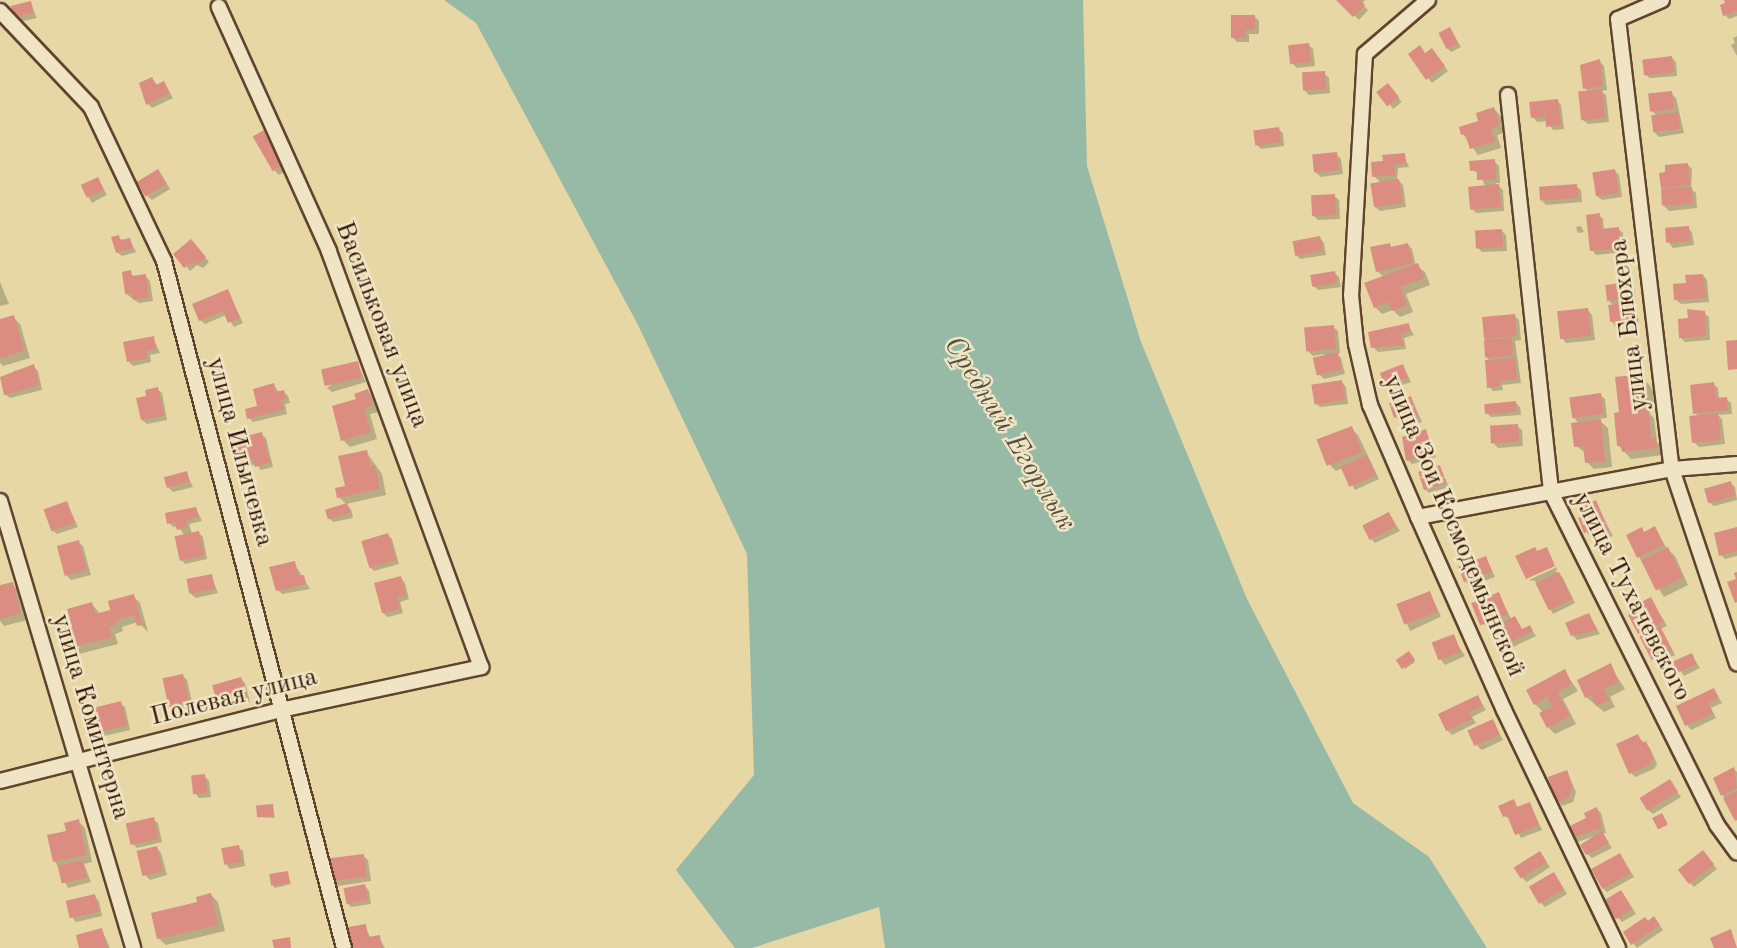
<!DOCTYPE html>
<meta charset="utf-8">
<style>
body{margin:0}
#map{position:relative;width:1737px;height:948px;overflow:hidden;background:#e6d7a5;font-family:"Old Standard TT",serif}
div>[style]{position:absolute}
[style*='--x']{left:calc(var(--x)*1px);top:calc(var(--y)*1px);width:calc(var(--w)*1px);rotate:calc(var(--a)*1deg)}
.water>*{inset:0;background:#96baa5}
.shadow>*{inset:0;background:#0003;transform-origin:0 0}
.building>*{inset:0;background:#dc8d82;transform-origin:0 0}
.roads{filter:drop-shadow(2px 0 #60442e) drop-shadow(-2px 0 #60442e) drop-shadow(0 2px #60442e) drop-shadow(0 -2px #60442e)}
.street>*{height:14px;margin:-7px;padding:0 7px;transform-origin:7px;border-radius:7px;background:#efe5c4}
span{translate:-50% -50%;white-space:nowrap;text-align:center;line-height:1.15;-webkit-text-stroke:5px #efe5c4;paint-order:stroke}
.street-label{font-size:26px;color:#331306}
.water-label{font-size:28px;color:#564d3e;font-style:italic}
</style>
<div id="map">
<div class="water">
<i style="clip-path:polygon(444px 0,1083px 0,1087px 166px,1141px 342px,1247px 599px,1353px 803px,1429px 857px,1487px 948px,885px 948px,879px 907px,752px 948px,735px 948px,676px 870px,754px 775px,747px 554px,637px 323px,476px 23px)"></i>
</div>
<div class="shadow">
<i style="clip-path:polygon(1339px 0,1365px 0,1362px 4px,1368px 10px,1359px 20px)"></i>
<i style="clip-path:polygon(1726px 0,1737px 0,1737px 16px,1729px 19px,1725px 15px)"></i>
<i style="clip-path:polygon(30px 3px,37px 18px,19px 22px,15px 17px)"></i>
<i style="clip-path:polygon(1255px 17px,1259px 21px,1259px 34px,1249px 34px,1249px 42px,1237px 42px,1233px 38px)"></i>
<i style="clip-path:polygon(1450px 29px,1461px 47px,1451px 52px,1447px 48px)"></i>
<i style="clip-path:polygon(1737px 36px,1737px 56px,1731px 45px,1735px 43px,1733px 38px)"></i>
<i style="clip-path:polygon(1308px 44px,1313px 49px,1315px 66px,1297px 68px,1292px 63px)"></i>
<i style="clip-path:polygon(1410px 55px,1436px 55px,1448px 71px,1432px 83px)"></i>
<i style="clip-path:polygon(1672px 58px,1676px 62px,1677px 76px,1650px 78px,1645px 74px)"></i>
<i style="clip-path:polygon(1599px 61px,1604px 66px,1607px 90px,1601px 91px,1606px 95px,1609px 122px,1588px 124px,1583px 120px,1589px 93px,1585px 88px,1582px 66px)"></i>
<i style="clip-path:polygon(1324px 73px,1329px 78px,1330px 93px,1309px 95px,1304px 90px)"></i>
<i style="clip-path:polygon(152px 79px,158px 86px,164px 83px,173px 98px,152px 108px,148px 104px)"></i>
<i style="left:1388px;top:86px;width:21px;height:11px;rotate:49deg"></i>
<i style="clip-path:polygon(1671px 93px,1676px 98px,1684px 133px,1659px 137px,1654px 132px,1658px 117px,1652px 111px)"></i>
<i style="clip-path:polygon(1557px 100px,1561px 105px,1564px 129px,1553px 130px,1547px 121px,1537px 122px,1533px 117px)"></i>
<i style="clip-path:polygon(1494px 109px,1501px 116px,1506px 132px,1497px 135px,1501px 148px,1478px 155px,1463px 134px)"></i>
<i style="clip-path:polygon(1278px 129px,1283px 133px,1284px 146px,1261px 149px,1257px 145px)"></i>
<i style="clip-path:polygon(264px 132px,287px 170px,279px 175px,275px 171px)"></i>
<i style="clip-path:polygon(1336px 154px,1341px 159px,1343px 174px,1321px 177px,1316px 173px)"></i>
<i style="clip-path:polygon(1404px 155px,1409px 167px,1398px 168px,1397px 179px,1403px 185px,1406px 207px,1380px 211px,1375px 207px,1381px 183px,1374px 176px,1384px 163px)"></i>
<i style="clip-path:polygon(1494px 161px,1499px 166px,1500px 183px,1495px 183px,1503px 190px,1504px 211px,1476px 213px,1472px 209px,1486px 187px,1479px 174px,1472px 170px)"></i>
<i style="clip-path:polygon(1687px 164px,1692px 169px,1691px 189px,1696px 193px,1697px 208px,1669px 211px,1664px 206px,1667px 191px,1662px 187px)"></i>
<i style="clip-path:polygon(1615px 171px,1619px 175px,1622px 197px,1602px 200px,1597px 196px)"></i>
<i style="clip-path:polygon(162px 176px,170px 189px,152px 200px,147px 196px)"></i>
<i style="left:98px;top:179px;width:18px;height:17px;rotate:61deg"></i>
<i style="clip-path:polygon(1576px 186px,1581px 190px,1582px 202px,1546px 205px,1542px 201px)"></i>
<i style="clip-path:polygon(1334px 196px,1339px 200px,1340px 219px,1318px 220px,1314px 216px)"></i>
<i style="clip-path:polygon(1599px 215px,1603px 219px,1604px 230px,1618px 229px,1623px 233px,1624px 252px,1596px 255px,1592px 250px)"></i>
<i style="clip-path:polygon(1581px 226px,1584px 232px,1578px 233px,1576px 227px)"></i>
<i style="clip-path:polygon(1688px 228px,1692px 232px,1694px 245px,1673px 248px,1669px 243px)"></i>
<i style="clip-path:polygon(1502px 231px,1506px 235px,1507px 251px,1482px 252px,1477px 247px)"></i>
<i style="clip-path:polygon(118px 237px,123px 241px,130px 240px,136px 252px,122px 256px,117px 252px)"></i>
<i style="clip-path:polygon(1320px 238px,1324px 243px,1326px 255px,1300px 259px,1296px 255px)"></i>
<i style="clip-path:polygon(1408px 245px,1412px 249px,1416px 266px,1425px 272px,1430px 285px,1406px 294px,1413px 312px,1400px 317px,1393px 310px,1382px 314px,1375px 307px,1384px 277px,1377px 271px,1372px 249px)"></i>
<i style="clip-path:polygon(196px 246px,209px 262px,203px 268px,197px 265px,190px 271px,186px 266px)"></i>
<i style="clip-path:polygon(130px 272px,135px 278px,145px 276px,150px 281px,153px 301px,139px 303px,126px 294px)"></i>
<i style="clip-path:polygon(1335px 273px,1339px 277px,1341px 287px,1318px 290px,1314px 286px)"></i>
<i style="clip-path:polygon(1703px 275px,1707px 280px,1709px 302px,1681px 304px,1676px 300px,1688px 284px)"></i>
<i style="clip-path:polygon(0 282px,9px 304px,0 306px)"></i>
<i style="clip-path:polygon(1629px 283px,1634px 288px,1636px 302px,1631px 303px,1636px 308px,1639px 323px,1616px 327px,1612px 322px,1614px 306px,1609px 301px)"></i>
<i style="clip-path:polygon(228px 291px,243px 323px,234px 327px,226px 315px,205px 324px,200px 320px)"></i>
<i style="clip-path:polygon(1588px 310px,1592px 315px,1595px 340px,1566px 343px,1562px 338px)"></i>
<i style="clip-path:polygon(1704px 313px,1709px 317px,1710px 340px,1685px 342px,1680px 337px,1690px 320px)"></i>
<i style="clip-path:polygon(1515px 316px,1519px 320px,1521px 340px,1515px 341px,1521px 383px,1502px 385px,1503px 390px,1493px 391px,1489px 387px,1491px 362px,1487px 358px,1488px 342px,1485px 339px)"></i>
<i style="clip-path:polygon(13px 317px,20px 324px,30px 358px,3px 366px,0 363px,0 320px)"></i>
<i style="clip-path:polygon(1408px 325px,1414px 335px,1404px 338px,1406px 349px,1378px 352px,1373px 347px)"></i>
<i style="clip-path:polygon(1333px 327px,1338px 331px,1340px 353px,1336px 353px,1341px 358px,1345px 374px,1324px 379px,1320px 375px,1324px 354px,1313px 356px,1308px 351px)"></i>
<i style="clip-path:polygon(153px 338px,160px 353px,150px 355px,151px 362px,133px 366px,129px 362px)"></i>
<i style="clip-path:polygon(357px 363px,366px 382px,332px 392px,327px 388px)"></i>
<i style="clip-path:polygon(33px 366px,38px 371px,42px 390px,10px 398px,5px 394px,14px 371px)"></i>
<i style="clip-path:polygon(1403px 366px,1411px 382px,1390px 389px,1385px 385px)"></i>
<i style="clip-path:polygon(1642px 375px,1653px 390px,1654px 402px,1649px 403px,1650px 414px,1654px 418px,1657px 442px,1662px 447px,1663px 455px,1631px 459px,1619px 446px,1621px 414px)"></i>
<i style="clip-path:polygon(1342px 382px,1346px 387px,1348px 404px,1320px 407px,1315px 403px)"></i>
<i style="clip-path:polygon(1713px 384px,1718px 388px,1719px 400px,1726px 399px,1731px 403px,1732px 414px,1718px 415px,1722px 419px,1725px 444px,1699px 447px,1694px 442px,1699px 417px,1695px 413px)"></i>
<i style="clip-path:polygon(274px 385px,279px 393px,283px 392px,288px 396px,290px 403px,285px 404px,287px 414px,253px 422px,249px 418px)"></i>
<i style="clip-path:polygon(157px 389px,162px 393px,167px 420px,147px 424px,142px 420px,148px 397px)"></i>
<i style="clip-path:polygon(368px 391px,375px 399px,379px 412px,370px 414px,377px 439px,350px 447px,343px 440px,358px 400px)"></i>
<i style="clip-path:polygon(1600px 395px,1605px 399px,1607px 418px,1598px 419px,1608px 428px,1612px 467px,1594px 469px,1587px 462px,1586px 453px,1576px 446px,1580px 424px,1573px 417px)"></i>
<i style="clip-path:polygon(1411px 397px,1422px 422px,1411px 426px,1406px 419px,1400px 421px,1396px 417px)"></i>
<i style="clip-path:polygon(1516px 403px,1520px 407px,1521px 415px,1491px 417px,1487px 413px)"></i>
<i style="clip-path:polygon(1517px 426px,1522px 430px,1523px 446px,1498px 448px,1494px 444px)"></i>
<i style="clip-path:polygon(1351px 428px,1358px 435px,1379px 479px,1355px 490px,1343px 468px,1336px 471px,1329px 464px)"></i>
<i style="clip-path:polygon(1425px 431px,1436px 457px,1412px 464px,1408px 460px)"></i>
<i style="clip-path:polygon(261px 434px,266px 438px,273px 467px,261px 470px,256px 464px,247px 467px,242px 462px)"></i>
<i style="clip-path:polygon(366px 452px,382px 474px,386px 495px,346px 504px,351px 509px,353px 518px,333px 522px,329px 518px,347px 505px,339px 497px)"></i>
<i style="clip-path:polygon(1440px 467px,1449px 487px,1429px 493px,1425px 489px)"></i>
<i style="clip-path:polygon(186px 473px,193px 487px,173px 492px,168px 487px)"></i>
<i style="clip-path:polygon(1730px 483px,1735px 487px,1737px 500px,1714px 506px,1709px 502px)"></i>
<i style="clip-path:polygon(67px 503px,78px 527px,57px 534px,52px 530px)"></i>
<i style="clip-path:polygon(1596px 503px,1613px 536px,1601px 541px,1596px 534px,1590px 536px,1586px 532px)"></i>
<i style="clip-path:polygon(196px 509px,202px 521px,189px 524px,192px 534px,199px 533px,203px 537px,207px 559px,185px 564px,181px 559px,185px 536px,178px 526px,173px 527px,169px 523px)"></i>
<i style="clip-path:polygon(1389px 514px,1400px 531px,1375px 543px,1371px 539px)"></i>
<i style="clip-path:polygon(1655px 528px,1667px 549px,1675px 556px,1688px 585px,1664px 597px,1639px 557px,1645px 533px)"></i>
<i style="clip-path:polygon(1737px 529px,1737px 556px,1725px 559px,1721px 555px)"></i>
<i style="clip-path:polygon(388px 535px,392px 539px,399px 564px,374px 571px,370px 567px,363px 542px)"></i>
<i style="clip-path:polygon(78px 542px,83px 546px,91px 575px,71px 580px,67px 576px,59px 547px)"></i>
<i style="clip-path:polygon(1486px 558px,1495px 577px,1470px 586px,1466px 582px)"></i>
<i style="clip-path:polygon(294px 563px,310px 589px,282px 594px,278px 590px)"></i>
<i style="clip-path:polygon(1557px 567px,1556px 571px,1563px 578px,1575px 603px,1553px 614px,1535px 581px,1529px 580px)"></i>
<i style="clip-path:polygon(211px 575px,218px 593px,196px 598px,191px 594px)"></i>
<i style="clip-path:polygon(401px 578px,405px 583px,409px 599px,400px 602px,403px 613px,388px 617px,383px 613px)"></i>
<i style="clip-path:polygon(12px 584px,19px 591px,27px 620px,4px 626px,0 621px,0 587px)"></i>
<i style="left:1430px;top:593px;width:26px;height:34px;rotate:65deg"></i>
<i style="clip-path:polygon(1498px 594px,1512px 620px,1515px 618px,1523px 631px,1530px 627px,1536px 636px,1513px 647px,1499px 624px,1488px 629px,1484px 624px)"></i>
<i style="clip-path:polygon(133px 596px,140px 603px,148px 632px,138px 622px,122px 627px,123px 631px,115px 634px,118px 644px,79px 654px,72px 647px,74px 627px,92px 604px,100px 614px,112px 611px)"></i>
<i style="clip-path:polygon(1651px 599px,1667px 626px,1661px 629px,1675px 655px,1657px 664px,1639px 633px,1640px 611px)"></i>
<i style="clip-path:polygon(1589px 615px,1600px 634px,1577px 640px,1573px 635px)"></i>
<i style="clip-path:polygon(1453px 637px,1465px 656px,1445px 665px,1441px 660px)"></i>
<i style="clip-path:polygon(1410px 655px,1415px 662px,1405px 669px,1399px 660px)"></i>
<i style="clip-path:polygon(1691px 655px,1700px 668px,1684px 676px,1675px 662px)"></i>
<i style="clip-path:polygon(1610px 666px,1625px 689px,1610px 697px,1615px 707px,1604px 712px,1586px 697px)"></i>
<i style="clip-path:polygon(1564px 671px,1578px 691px,1563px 699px,1576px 724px,1555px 734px,1548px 727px,1544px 713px,1535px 704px)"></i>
<i style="clip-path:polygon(183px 676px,187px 680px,193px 706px,175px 710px,171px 706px)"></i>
<i style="clip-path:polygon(241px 679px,245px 683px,250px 702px,223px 709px,218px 705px)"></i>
<i style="clip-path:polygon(1714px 690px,1722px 703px,1711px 708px,1716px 718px,1691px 730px,1687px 725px)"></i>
<i style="clip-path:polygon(1478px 697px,1486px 710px,1472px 717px,1476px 723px,1452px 735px,1447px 730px)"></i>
<i style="clip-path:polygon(120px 703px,125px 707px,130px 730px,104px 736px,99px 731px)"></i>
<i style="clip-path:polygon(1492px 721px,1503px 740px,1482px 750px,1477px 746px)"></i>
<i style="clip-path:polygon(1638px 737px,1650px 748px,1657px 764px,1654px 769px,1635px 777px,1631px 773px)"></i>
<i style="clip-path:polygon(1734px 769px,1737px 772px,1737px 821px,1723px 795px)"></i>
<i style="clip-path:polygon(1567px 772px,1576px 792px,1573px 802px,1562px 806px,1558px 801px)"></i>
<i style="clip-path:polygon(204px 776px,209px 781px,211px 797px,199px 798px,195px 793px)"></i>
<i style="clip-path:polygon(1670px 781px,1681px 797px,1653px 814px,1648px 810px)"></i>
<i style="clip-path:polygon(1513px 801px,1519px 809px,1530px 804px,1542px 830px,1521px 838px,1511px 819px,1504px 816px)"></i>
<i style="clip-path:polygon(272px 805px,275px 818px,259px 817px)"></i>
<i style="clip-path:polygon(1597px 809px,1601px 813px,1606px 833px,1602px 834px,1612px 848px,1592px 858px,1587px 854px,1595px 836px,1577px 842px,1573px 837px)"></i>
<i style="clip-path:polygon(153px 819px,158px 823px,162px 842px,137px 848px,133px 844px)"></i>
<i style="clip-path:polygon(78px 821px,85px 828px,92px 862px,84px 864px,91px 882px,68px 888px,55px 861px,68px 833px)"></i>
<i style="clip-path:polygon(238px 847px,243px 851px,245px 866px,230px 869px,226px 864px)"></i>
<i style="clip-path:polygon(157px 848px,161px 853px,167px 875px,150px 880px,145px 875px)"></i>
<i style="clip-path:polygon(1540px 853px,1550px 867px,1527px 882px,1522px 878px)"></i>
<i style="clip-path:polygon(1620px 855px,1634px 877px,1607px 892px,1603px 888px)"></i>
<i style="clip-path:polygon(363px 856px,368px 860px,371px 881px,338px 886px,334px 881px)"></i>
<i style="clip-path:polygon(1707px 856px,1717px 869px,1694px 887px,1689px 882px)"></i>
<i style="clip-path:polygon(287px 873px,291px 884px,275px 888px,273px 886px)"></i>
<i style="clip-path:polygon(1554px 874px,1567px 894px,1545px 907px,1541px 903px)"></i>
<i style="clip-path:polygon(365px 886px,369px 891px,371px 904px,351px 907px,347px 903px)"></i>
<i style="clip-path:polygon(211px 895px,218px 902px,225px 931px,166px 945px,158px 938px)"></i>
<i style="clip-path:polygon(94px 896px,99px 901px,102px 916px,76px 922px,72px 917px)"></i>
<i style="clip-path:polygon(1625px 897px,1636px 914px,1622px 922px,1618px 918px)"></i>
<i style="clip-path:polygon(1658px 923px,1663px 930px,1637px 948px,1633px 943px)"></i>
<i style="clip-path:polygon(365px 926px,371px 939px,379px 937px,385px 948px,348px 948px)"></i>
<i style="clip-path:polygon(102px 930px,110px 948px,81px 948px)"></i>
</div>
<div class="building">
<i style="clip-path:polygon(1336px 0,1360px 0,1365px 5px,1353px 17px)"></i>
<i style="clip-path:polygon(1724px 0,1737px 0,1737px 11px,1723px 16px,1720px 5px,1725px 3px)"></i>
<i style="left:31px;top:1px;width:12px;height:21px;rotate:76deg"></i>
<i style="clip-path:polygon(1231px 15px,1255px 15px,1255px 30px,1246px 30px,1246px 38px,1231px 38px)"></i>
<i style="left:1450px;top:27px;width:18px;height:13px;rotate:63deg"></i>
<i style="left:1309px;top:43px;width:19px;height:21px;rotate:84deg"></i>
<i style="clip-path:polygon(1420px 45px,1425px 53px,1432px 48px,1445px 66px,1426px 80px,1408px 54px)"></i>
<i style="left:1672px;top:56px;width:16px;height:30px;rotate:83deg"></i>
<i style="clip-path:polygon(1600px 59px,1603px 86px,1583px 89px,1580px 65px)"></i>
<i style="left:1325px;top:71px;width:18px;height:23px;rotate:87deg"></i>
<i style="clip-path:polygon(152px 77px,156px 85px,164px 81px,170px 93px,146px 105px,139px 83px)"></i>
<i style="left:1388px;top:83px;width:18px;height:15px;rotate:52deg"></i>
<i style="left:1602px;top:89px;width:29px;height:24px;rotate:84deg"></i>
<i style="left:1672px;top:91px;width:18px;height:24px;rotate:84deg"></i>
<i style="clip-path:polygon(1558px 99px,1561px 125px,1546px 127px,1545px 116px,1531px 118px,1529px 102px)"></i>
<i style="clip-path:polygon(1494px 107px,1500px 125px,1491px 128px,1495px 141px,1470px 149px,1465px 134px,1461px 135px,1459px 127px,1478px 121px,1476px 113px)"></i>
<i style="left:1678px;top:112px;width:17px;height:27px;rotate:83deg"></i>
<i style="left:1279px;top:127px;width:15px;height:26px;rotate:82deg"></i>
<i style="left:264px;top:130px;width:40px;height:13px;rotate:60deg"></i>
<i style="left:1337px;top:152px;width:18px;height:25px;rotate:84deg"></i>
<i style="clip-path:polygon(1405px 153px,1406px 163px,1394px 165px,1395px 175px,1372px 177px,1371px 162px,1383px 161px,1382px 155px)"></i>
<i style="clip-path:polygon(1495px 159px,1496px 179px,1477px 180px,1477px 170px,1470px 171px,1469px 161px)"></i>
<i style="clip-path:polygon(1688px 163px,1690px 185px,1661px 188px,1659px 173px,1665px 172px,1665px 165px)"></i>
<i style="left:158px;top:169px;width:17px;height:25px;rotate:59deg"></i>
<i style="left:1615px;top:169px;width:24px;height:23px;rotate:81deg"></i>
<i style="left:98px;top:177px;width:14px;height:19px;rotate:65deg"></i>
<i style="left:1399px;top:179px;width:24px;height:29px;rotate:81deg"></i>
<i style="left:1499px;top:184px;width:23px;height:31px;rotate:85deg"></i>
<i style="left:1577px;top:184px;width:14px;height:38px;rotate:86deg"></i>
<i style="left:1692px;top:187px;width:17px;height:31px;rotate:87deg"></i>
<i style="left:1335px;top:194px;width:21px;height:24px;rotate:87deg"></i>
<i style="clip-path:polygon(1600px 213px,1601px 229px,1619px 227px,1621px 248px,1590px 251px,1586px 215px)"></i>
<i style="left:1689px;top:226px;width:15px;height:24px;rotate:86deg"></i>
<i style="left:1502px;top:229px;width:18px;height:27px;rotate:87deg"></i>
<i style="clip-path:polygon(119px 235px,120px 240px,130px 238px,133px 248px,116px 253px,111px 237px)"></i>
<i style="left:1320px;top:236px;width:15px;height:28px;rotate:79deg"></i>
<i style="clip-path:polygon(191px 239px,206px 257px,197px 265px,192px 262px,184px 268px,173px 254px)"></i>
<i style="clip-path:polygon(1390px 243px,1391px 247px,1408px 243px,1413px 263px,1376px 272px,1370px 247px)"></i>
<i style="clip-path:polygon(1418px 263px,1424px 278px,1400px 287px,1407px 305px,1392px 311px,1388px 302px,1374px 308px,1364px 283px)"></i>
<i style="clip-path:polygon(131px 270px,132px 276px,146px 274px,149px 297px,133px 300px,132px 293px,125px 294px,122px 272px)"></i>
<i style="left:1335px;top:271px;width:12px;height:25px;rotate:81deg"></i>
<i style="clip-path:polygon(1703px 274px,1706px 298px,1674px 300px,1673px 284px,1686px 283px,1685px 275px)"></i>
<i style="left:1630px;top:282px;width:16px;height:25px;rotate:83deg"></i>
<i style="clip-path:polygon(228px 289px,240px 318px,228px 323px,223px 311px,199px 321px,192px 304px)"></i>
<i style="left:1633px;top:302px;width:17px;height:25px;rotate:83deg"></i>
<i style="left:1588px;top:308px;width:28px;height:31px;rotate:84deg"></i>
<i style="clip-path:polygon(1687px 309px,1705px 311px,1706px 336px,1679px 338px,1678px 319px,1688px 318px)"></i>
<i style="left:1515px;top:314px;width:22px;height:33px;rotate:85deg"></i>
<i style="clip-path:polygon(14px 315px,24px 351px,0 358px,0 319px)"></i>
<i style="clip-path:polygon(1409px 323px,1410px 331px,1400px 334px,1403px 345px,1371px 348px,1368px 332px)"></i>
<i style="left:1334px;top:325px;width:24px;height:30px;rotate:85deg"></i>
<i style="clip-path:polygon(154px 336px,156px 349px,146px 351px,148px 358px,127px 362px,123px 342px)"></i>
<i style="left:1512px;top:338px;width:18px;height:28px;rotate:87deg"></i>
<i style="clip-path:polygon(1737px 340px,1737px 369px,1728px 370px,1726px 341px)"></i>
<i style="left:1338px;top:352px;width:18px;height:26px;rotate:77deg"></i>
<i style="clip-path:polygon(1515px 358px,1517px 379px,1499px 381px,1499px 386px,1487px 388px,1485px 360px)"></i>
<i style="left:358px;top:361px;width:17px;height:38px;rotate:77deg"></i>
<i style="clip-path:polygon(34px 364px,39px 385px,4px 395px,0 377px)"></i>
<i style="left:1403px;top:364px;width:14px;height:25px;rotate:69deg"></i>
<i style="clip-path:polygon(1642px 374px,1648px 395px,1643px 396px,1644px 409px,1648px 409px,1651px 438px,1656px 438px,1657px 448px,1622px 452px,1621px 446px,1617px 446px,1614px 413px,1619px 412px,1615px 377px)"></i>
<i style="left:1342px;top:380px;width:20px;height:31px;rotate:81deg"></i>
<i style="clip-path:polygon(1714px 382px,1716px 398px,1727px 397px,1728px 410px,1693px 414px,1690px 385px)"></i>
<i style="clip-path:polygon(274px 383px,276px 392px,284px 390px,286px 398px,281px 400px,284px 409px,247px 419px,245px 409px,257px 406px,253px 389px)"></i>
<i style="clip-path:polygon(158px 387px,164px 416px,141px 420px,136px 398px,146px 396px,145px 390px)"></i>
<i style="clip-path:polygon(368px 389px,373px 405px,364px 408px,371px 432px,341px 441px,332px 406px,356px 399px,354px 394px)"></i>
<i style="left:1601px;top:393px;width:21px;height:32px;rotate:82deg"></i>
<i style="clip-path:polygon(1411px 396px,1418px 418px,1405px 422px,1402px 415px,1394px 418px,1389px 403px)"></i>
<i style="left:1516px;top:401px;width:10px;height:32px;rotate:84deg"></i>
<i style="left:1718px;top:413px;width:27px;height:29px;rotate:84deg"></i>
<i style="clip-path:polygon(1601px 419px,1605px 461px,1585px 463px,1583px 446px,1574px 447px,1571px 423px)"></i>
<i style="left:1518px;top:424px;width:18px;height:28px;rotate:87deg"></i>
<i style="left:1352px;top:426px;width:28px;height:38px;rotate:69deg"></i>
<i style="clip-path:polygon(1426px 429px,1433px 452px,1406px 461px,1402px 437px)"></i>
<i style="clip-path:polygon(262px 432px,270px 462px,255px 467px,253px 460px,241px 463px,234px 439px)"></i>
<i style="clip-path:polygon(367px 450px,371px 466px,375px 465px,380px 489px,337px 498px,335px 488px,345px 486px,338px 456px)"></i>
<i style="left:1367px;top:455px;width:22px;height:29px;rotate:66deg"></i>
<i style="left:1440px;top:465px;width:19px;height:23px;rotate:72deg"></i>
<i style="left:187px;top:471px;width:11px;height:24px;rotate:75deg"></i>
<i style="left:1731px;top:481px;width:15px;height:28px;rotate:74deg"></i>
<i style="clip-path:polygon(1596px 500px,1609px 531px,1595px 538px,1592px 529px,1584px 533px,1578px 518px,1583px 516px,1579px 508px)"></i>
<i style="left:67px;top:501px;width:23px;height:25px;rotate:70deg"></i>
<i style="left:347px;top:503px;width:10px;height:23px;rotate:73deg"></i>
<i style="clip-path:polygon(196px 507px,199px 517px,186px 520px,187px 527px,177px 530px,175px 522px,167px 524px,165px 513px)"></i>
<i style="left:1389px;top:512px;width:16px;height:30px;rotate:63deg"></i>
<i style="clip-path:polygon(1655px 526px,1664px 545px,1637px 558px,1626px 535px,1642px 527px,1644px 532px)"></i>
<i style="clip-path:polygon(1737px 527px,1737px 551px,1719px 556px,1714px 533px)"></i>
<i style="left:199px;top:531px;width:25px;height:25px;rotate:78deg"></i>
<i style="left:388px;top:533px;width:28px;height:28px;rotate:73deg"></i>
<i style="left:79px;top:540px;width:31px;height:23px;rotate:75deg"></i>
<i style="clip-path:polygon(1535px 547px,1537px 551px,1547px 547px,1555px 566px,1526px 579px,1515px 556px)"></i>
<i style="left:1668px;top:547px;width:34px;height:30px;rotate:64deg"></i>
<i style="left:1486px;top:556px;width:17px;height:30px;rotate:69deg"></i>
<i style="clip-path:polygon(295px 561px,298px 576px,304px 575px,306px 584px,276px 591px,269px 567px)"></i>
<i style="left:1559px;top:572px;width:30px;height:26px;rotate:64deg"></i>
<i style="clip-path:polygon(1737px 572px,1737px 602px,1735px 603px,1727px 582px,1736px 579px,1734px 573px)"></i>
<i style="left:212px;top:574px;width:15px;height:26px;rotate:79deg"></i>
<i style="clip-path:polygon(401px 576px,406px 595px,397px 597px,400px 609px,382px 613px,374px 583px)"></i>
<i style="clip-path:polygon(13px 582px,21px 613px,0 619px,0 585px)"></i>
<i style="left:1430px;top:591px;width:22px;height:36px;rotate:69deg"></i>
<i style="left:1499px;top:592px;width:24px;height:30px;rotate:68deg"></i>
<i style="clip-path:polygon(134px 594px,142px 625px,137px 626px,134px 615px,116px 620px,117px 624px,109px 627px,112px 637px,70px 648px,65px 628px,72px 626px,67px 609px,92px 602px,95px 614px,110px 610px,108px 601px)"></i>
<i style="clip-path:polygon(1651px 597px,1664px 622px,1638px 634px,1628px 615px,1638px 610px,1635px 605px)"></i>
<i style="clip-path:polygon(1589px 613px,1597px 630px,1571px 636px,1565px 623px)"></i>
<i style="clip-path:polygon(1515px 616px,1522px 629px,1530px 625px,1533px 631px,1507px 644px,1498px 625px)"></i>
<i style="left:1660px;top:626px;width:27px;height:23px;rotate:63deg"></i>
<i style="left:1454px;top:634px;width:19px;height:24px;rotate:69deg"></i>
<i style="left:1409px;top:651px;width:11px;height:16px;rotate:56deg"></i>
<i style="left:1692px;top:653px;width:12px;height:21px;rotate:66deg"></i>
<i style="clip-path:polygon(1611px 663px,1619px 682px,1604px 689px,1609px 700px,1596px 706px,1591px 695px,1585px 698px,1577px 680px)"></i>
<i style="clip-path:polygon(1565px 669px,1572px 684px,1557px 692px,1570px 716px,1547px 728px,1539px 713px,1552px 707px,1547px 697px,1534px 705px,1526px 690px)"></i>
<i style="left:183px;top:674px;width:29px;height:21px;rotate:78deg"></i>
<i style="left:241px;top:677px;width:22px;height:30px;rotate:74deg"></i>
<i style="clip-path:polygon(1714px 688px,1719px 698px,1708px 703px,1713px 714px,1685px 726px,1676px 706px)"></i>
<i style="clip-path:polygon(1478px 695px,1483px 706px,1469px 712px,1472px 719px,1446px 731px,1438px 714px)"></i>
<i style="left:121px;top:701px;width:25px;height:30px;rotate:76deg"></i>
<i style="left:1493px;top:719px;width:17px;height:28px;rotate:66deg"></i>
<i style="clip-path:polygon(1638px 734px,1642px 743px,1646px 741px,1653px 758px,1649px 765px,1629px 774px,1616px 744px)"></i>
<i style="clip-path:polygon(1734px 767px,1737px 788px,1721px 796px,1713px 778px)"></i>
<i style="clip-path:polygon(1567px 770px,1573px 787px,1568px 798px,1556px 802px,1548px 777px)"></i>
<i style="left:205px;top:774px;width:19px;height:14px;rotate:84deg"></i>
<i style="left:1670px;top:779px;width:15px;height:36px;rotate:58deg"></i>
<i style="clip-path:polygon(1737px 791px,1737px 820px,1735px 821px,1723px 798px)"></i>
<i style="clip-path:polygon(1514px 799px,1517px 807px,1530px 802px,1539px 825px,1515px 835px,1507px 815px,1503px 817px,1498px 806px)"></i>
<i style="left:273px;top:804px;width:12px;height:17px;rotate:85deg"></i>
<i style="clip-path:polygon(1597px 807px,1602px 828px,1571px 838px,1566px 828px,1586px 818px,1584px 813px)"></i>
<i style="left:1662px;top:813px;width:13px;height:11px;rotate:63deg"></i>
<i style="left:154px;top:817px;width:22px;height:29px;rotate:77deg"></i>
<i style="clip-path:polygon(79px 819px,86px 855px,53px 862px,47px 835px,66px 831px,64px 823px)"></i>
<i style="clip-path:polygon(1602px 831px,1609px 843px,1586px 855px,1580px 845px)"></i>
<i style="left:239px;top:845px;width:17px;height:18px;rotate:80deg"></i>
<i style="left:157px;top:846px;width:26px;height:21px;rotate:77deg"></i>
<i style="left:1703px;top:850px;width:18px;height:32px;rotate:52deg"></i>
<i style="left:1540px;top:851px;width:13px;height:31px;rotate:58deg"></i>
<i style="left:1620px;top:853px;width:23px;height:33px;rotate:61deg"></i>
<i style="left:364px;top:854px;width:23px;height:35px;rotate:83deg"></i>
<i style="left:83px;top:860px;width:18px;height:26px;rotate:77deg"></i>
<i style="left:288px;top:871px;width:12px;height:19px;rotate:81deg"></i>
<i style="left:1554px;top:872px;width:20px;height:29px;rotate:60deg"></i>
<i style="left:365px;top:884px;width:16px;height:22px;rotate:79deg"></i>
<i style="left:1621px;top:890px;width:22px;height:20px;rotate:58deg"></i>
<i style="clip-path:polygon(211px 893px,218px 925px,157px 939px,151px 913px,197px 902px,196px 897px)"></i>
<i style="left:95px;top:894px;width:18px;height:30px;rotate:77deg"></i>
<i style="clip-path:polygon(1654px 916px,1660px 925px,1631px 945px,1623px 932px,1645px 917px,1648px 921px)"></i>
<i style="clip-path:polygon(366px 924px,368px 937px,380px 935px,382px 948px,347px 948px,345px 940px,350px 939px,348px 927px)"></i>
<i style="clip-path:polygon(102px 928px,107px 948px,79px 948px,76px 935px)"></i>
<i style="clip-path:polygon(1731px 929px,1737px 948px,1714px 948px,1710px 938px)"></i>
<i style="clip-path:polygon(290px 937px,291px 948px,274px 948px,272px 940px)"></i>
</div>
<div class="roads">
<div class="street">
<i style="--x:1428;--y:0;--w:83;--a:139.4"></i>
<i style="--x:1365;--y:54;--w:241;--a:93.3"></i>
<i style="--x:1351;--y:295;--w:49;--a:84.2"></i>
<i style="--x:1356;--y:344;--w:63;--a:77.1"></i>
<i style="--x:1370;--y:405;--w:122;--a:66.8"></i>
<i style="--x:1418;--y:517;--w:211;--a:66"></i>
<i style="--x:1504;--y:710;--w:264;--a:64.4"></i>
<i style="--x:1662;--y:0;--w:48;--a:156.6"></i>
<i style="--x:1618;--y:19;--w:453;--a:83.2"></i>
<i style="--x:1672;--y:469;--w:205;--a:71.5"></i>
<i style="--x:0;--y:11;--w:132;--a:46.5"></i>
<i style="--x:91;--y:107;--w:170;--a:64.6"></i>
<i style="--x:164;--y:261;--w:710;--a:75.32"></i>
<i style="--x:1508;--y:95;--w:399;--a:83.8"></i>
<i style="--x:1551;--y:492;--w:372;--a:63.5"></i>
<i style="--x:1717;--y:825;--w:34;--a:54"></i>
<i style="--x:0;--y:501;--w:466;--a:73.4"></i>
<i style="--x:1418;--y:517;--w:258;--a:-10.7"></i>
<i style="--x:1672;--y:469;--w:65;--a:-4.4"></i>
<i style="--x:0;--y:781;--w:290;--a:-14.2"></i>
<i style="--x:281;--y:710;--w:205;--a:-12.1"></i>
<i style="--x:481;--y:667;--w:443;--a:-110.1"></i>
<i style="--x:329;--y:251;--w:268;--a:-114.3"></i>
</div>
</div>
<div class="street-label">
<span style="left:381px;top:325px;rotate:69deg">Васильковая улица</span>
<span style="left:1630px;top:325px;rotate:-97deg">улица Блюхера</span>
<span style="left:239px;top:452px;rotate:75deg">улица Ильичевка</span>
<span style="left:1453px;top:526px;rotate:67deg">улица Зои Космодемьянской</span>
<span style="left:1631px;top:597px;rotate:63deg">улица Тухачевского</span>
<span style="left:234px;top:698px;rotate:-14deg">Полевая улица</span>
<span style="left:90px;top:717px;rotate:73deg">улица Коминтерна</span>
</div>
<div class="water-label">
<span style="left:1009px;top:434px;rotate:58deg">Средний Егорлык</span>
</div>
</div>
